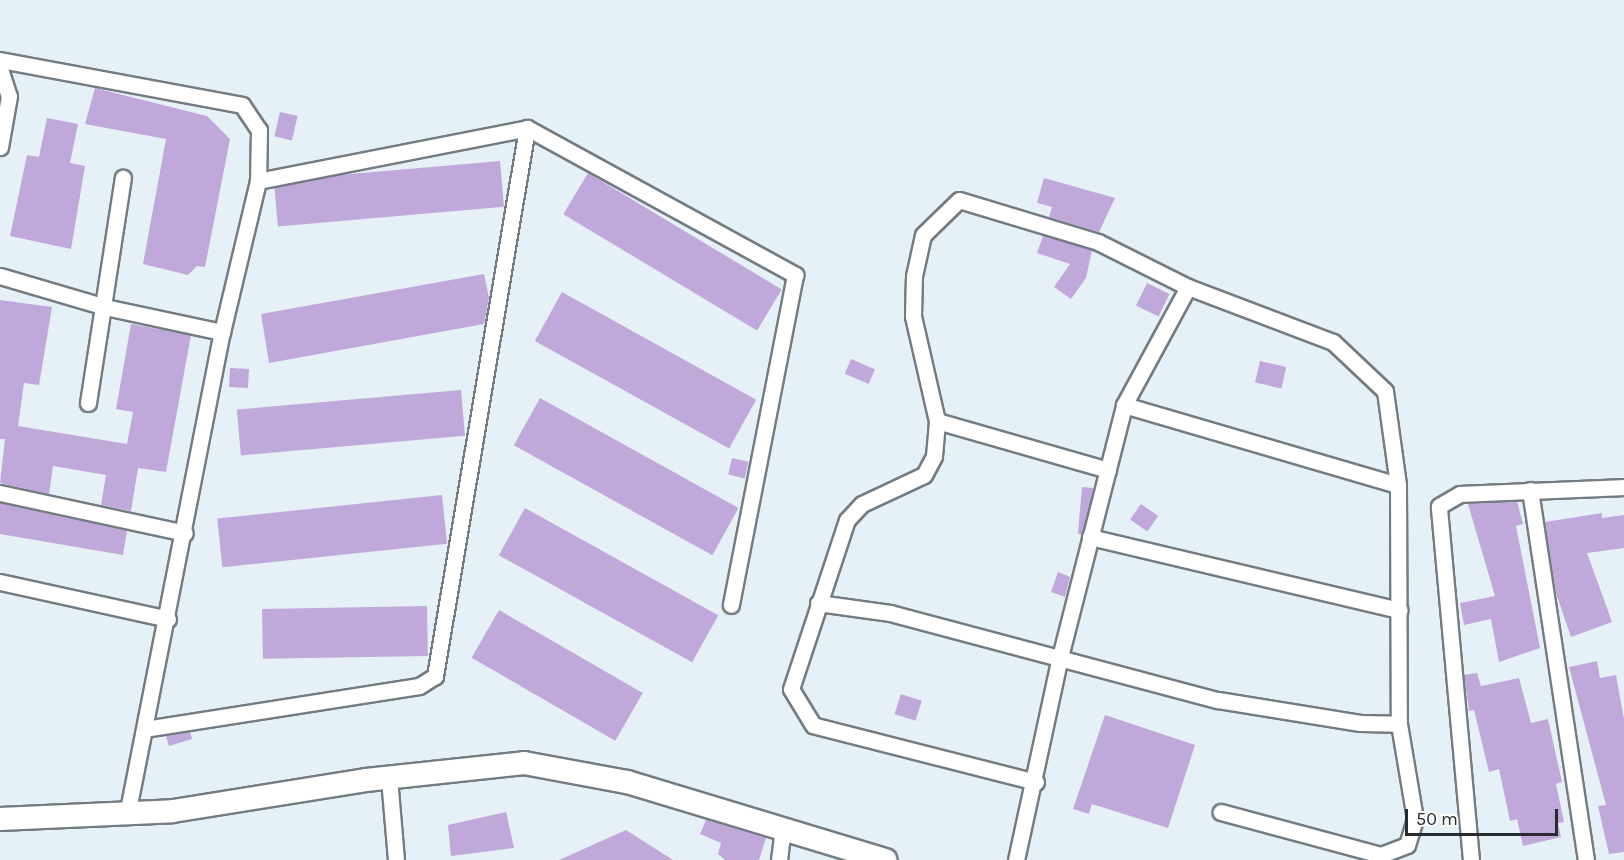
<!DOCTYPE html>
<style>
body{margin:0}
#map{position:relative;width:1624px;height:860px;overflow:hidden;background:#e6f0f7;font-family:Karla,sans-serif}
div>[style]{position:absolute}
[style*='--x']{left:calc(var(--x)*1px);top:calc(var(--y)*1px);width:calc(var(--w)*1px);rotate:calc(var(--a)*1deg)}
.building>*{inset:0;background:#c1a8db;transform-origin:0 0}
.roads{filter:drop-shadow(2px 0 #747c83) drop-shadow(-2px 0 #747c83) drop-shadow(0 2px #747c83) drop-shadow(0 -2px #747c83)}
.minor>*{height:15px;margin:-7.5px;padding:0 7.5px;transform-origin:7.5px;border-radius:7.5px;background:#fff}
.secondary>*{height:22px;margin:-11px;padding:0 11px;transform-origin:11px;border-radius:11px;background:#fff}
span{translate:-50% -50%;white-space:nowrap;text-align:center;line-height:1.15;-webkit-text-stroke:4.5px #fff;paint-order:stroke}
.scale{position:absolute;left:1405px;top:809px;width:153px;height:27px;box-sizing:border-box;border:3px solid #282c2e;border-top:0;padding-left:8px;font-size:18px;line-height:21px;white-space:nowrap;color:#282c2e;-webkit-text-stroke:4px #fff;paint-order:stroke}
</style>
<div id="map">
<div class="building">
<i style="clip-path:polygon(95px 88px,207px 116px,230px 139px,205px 267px,197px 266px,188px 275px,143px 264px,166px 139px,85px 124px)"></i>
<i style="left:280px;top:112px;width:18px;height:25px;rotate:13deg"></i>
<i style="clip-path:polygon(47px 118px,78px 124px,70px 163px,85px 166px,71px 249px,10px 236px,27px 155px,39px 157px)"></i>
<i style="left:500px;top:161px;width:46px;height:227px;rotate:85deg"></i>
<i style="left:588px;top:173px;width:226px;height:48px;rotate:31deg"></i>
<i style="clip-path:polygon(1044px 178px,1115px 198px,1099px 232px,1049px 217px,1052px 207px,1037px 203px)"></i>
<i style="clip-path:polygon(1043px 236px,1092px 250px,1086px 278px,1071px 299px,1054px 287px,1070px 264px,1037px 253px)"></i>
<i style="clip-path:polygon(484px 274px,489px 298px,484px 324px,269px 363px,261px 314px)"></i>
<i style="left:1147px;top:283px;width:25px;height:25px;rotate:26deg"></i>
<i style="left:562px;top:292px;width:222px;height:56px;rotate:29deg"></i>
<i style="clip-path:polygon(0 300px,52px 307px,39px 385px,24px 383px,18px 426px,127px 444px,133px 412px,116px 409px,131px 324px,191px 335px,166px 472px,138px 468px,131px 511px,101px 505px,106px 475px,53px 466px,49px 494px,0 483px,5px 439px,0 439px)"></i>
<i style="left:851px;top:359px;width:26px;height:16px;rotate:23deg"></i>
<i style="left:1260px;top:361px;width:27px;height:22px;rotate:13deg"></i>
<i style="left:230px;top:368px;width:19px;height:19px;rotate:3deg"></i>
<i style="left:461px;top:390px;width:46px;height:225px;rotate:85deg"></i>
<i style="left:540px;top:398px;width:227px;height:54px;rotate:29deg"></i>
<i style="left:732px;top:458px;width:17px;height:17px;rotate:13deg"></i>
<i style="left:1082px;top:487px;width:11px;height:47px;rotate:5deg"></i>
<i style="left:442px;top:495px;width:49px;height:226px;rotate:84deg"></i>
<i style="clip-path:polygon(1517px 501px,1523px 524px,1516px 526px,1540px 648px,1499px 662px,1491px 619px,1464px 625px,1460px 603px,1495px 596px,1468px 504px)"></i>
<i style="clip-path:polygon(0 503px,127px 531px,123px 555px,0 534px)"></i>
<i style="left:1141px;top:504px;width:21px;height:19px;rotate:35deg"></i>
<i style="left:525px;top:508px;width:221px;height:54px;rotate:29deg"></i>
<i style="clip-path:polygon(1602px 513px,1602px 518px,1624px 515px,1624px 548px,1587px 553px,1612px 622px,1571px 637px,1556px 593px,1545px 522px)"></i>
<i style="clip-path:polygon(1058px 572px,1070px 577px,1065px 597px,1051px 592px)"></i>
<i style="left:427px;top:606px;width:50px;height:165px;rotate:89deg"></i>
<i style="left:499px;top:610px;width:166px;height:55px;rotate:30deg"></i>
<i style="clip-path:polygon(1597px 661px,1600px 678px,1616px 675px,1624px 719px,1624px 852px,1609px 854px,1598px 806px,1606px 805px,1569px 667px)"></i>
<i style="clip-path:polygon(1477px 673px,1481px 686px,1519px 678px,1531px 723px,1548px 719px,1562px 782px,1556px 784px,1564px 822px,1558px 823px,1561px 837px,1523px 846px,1517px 819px,1510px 821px,1499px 769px,1489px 772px,1474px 710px,1469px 711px,1464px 675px)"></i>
<i style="left:901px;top:694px;width:22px;height:21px;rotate:18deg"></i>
<i style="clip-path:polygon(1105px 715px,1195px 745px,1168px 828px,1092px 804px,1089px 814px,1073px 809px)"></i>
<i style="clip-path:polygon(190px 732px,192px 739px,169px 746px,166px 736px)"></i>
<i style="clip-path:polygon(506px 812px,514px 848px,451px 856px,448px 825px)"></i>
<i style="clip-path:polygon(706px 820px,766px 838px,759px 860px,725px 860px,718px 854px,721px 843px,700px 834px)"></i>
<i style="clip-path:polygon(626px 830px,673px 860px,559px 860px)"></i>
</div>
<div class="roads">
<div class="minor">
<i style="--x:0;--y:60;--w:246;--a:10.5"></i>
<i style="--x:242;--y:105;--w:30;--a:56"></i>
<i style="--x:259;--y:130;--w:51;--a:91.1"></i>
<i style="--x:0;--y:69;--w:28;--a:72"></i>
<i style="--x:9;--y:96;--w:52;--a:100"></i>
<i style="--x:527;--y:128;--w:306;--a:28.7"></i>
<i style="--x:795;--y:275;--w:336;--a:101"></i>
<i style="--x:0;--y:276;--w:109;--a:16.4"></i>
<i style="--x:105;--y:307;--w:120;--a:12.1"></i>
<i style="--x:88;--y:403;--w:228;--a:-81.2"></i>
<i style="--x:1124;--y:405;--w:285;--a:16.3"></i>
<i style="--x:937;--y:421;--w:178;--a:16"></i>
<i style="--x:1530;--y:490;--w:374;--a:81.4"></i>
<i style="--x:0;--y:493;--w:189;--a:12.2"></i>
<i style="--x:1090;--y:537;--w:318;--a:13.3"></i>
<i style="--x:0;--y:582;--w:172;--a:12.4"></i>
<i style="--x:818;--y:603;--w:73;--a:7.9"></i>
<i style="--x:890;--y:613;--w:339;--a:14.9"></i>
<i style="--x:1218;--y:700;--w:144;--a:9.2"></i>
<i style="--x:1360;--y:723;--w:39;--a:1"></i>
<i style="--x:389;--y:778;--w:82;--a:85.1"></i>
<i style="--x:1036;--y:782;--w:230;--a:-165.7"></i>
<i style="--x:813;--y:725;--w:42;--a:-121.4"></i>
<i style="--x:791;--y:689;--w:178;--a:-71.7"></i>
<i style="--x:847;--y:520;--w:22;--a:-47"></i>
<i style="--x:862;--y:504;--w:68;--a:-25.1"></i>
<i style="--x:924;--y:475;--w:21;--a:-62"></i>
<i style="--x:934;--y:456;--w:35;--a:-85"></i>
<i style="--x:937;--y:421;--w:108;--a:-102.9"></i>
<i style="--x:913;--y:316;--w:40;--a:-88.6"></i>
<i style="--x:914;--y:276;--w:42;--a:-77.6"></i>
<i style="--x:923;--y:235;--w:50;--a:-44.2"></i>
<i style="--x:959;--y:200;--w:145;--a:16.8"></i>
<i style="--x:1098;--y:242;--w:101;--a:26.6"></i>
<i style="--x:1188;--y:287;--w:155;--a:20.8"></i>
<i style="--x:1333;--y:342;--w:71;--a:43.3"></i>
<i style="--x:1385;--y:391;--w:95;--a:82.1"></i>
<i style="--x:1398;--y:485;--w:239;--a:89.8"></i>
<i style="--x:1399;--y:724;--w:96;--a:80.4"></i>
<i style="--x:1415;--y:819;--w:27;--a:107"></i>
<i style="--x:1407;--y:845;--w:28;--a:159"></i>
<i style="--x:1381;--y:855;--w:166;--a:-165"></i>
<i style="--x:127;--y:815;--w:492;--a:-78.9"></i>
<i style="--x:222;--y:332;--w:155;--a:-76.6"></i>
<i style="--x:258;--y:181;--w:274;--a:-11.1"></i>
<i style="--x:527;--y:128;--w:556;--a:99.53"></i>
<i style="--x:435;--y:676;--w:19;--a:148"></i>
<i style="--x:419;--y:686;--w:277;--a:171.1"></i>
<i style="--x:779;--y:860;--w:32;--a:-83"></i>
<i style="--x:1016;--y:860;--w:208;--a:-77.8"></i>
<i style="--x:1060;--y:657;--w:260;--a:-75.7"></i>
<i style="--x:1124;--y:405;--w:134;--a:-61.5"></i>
<i style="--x:1471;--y:860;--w:355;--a:-95.2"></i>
<i style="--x:1439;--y:506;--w:24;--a:-30"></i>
<i style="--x:1460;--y:494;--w:164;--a:-2.4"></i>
</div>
<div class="secondary">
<i style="--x:0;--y:819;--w:173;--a:-2.6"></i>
<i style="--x:173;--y:811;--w:195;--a:-9.1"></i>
<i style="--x:366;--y:780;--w:159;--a:-6.1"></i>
<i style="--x:524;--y:763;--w:105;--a:10.5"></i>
<i style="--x:627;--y:782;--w:270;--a:16.8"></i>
</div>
</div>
<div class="scale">50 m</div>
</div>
